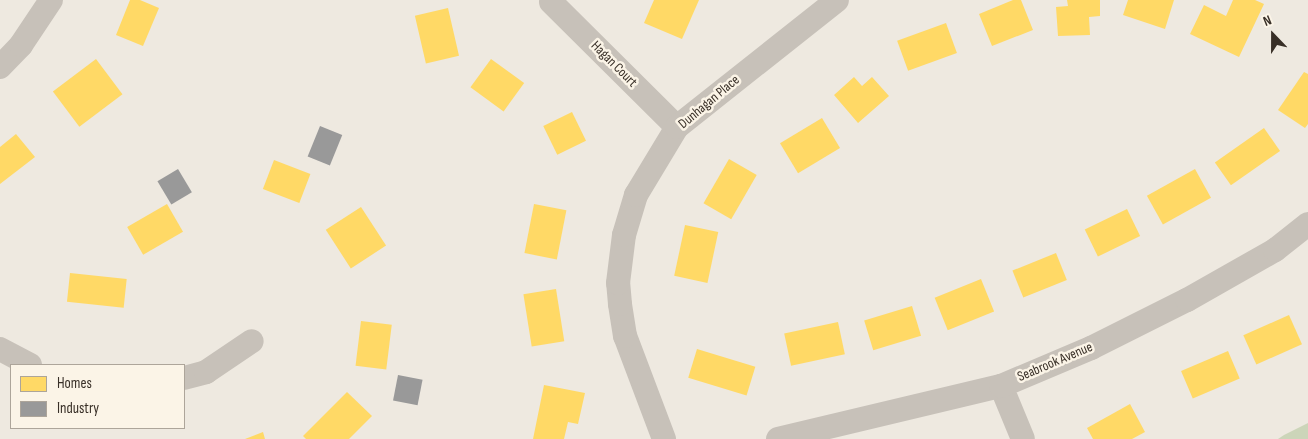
<!DOCTYPE html>
<style>
body{margin:0}
#map{position:relative;width:1308px;height:439px;overflow:hidden;background:#eee9e0;font-family:"Sofia Sans Condensed",sans-serif}
div>[style]{position:absolute}
[style*='--x']{left:calc(var(--x)*1px);top:calc(var(--y)*1px);width:calc(var(--w)*1px);rotate:calc(var(--a)*1deg)}
.green>*{inset:0;background:#ccd5b9}
.homes>*{inset:0;background:#ffd966;transform-origin:0 0}
.industry>*{inset:0;background:#999;transform-origin:0 0}
.minor>*{height:24px;margin:-12px;padding:0 12px;transform-origin:12px;border-radius:12px;background:#c7c1b9}
span{translate:-50% -50%;white-space:nowrap;text-align:center;line-height:1.15;-webkit-text-stroke:5px #fbf4e7;paint-order:stroke}
.street-label{font-size:14px;color:#382f27}
.legend{position:absolute;left:10px;top:364px;width:175px;height:65px;box-sizing:border-box;background:#fbf4e7;border:1px solid #ada59a;margin:0;padding:6px 9px;list-style:none;font-size:15px;color:#382f27}
.legend li{display:flex;align-items:center;gap:10px;height:25px}
.legend b{width:25px;border:1px solid #ada59a}
.north{position:absolute;left:1248px;top:10px;width:50px;height:50px;-webkit-text-stroke:4px #fbf4e7;paint-order:stroke;rotate:338deg;font-size:14px;font-weight:700;line-height:20px;text-align:center;color:#382f27}
.north::after{content:'';display:block;margin:auto;width:18px;height:22px;background:#382f27;clip-path:polygon(50% 0,100% 100%,50% 72%,0 100%)}
</style>
<div id="map">
<div class="green">
<i style="clip-path:polygon(1308px 423px,1308px 439px,1278px 439px,1284px 435px)"></i>
</div>
<div class="homes">
<i style="clip-path:polygon(130px 0,140px 0,159px 8px,143px 46px,116px 35px)"></i>
<i style="clip-path:polygon(654px 0,699px 0,682px 39px,644px 23px)"></i>
<i style="clip-path:polygon(1013px 0,1021px 0,1033px 30px,992px 46px,979px 14px)"></i>
<i style="clip-path:polygon(1067px 0,1100px 0,1100px 16px,1089px 17px,1090px 35px,1058px 36px,1056px 7px,1068px 6px)"></i>
<i style="clip-path:polygon(1128px 0,1174px 0,1165px 29px,1123px 15px)"></i>
<i style="clip-path:polygon(1233px 0,1255px 0,1264px 4px,1239px 57px,1190px 34px,1204px 5px,1226px 16px)"></i>
<i style="left:448px;top:8px;width:49px;height:34px;rotate:77deg"></i>
<i style="left:946px;top:23px;width:32px;height:52px;rotate:70deg"></i>
<i style="left:96px;top:59px;width:44px;height:54px;rotate:53deg"></i>
<i style="left:491px;top:59px;width:41px;height:35px;rotate:36deg"></i>
<i style="clip-path:polygon(1304px 72px,1308px 74px,1308px 124px,1305px 128px,1278px 110px)"></i>
<i style="clip-path:polygon(854px 77px,862px 86px,872px 77px,889px 96px,858px 123px,834px 95px)"></i>
<i style="left:572px;top:112px;width:32px;height:32px;rotate:64deg"></i>
<i style="left:822px;top:118px;width:35px;height:49px;rotate:59deg"></i>
<i style="left:1264px;top:128px;width:28px;height:60px;rotate:55deg"></i>
<i style="clip-path:polygon(16px 134px,35px 157px,0 184px,0 147px)"></i>
<i style="left:729px;top:159px;width:32px;height:51px;rotate:30deg"></i>
<i style="left:274px;top:160px;width:39px;height:31px;rotate:21deg"></i>
<i style="left:1195px;top:169px;width:33px;height:55px;rotate:61deg"></i>
<i style="left:167px;top:204px;width:32px;height:46px;rotate:60deg"></i>
<i style="left:534px;top:204px;width:33px;height:50px;rotate:11deg"></i>
<i style="left:361px;top:207px;width:46px;height:42px;rotate:57deg"></i>
<i style="left:1127px;top:209px;width:30px;height:47px;rotate:64deg"></i>
<i style="left:685px;top:225px;width:34px;height:52px;rotate:12deg"></i>
<i style="left:1056px;top:253px;width:29px;height:47px;rotate:68deg"></i>
<i style="left:70px;top:273px;width:57px;height:29px;rotate:6deg"></i>
<i style="left:981px;top:279px;width:35px;height:50px;rotate:68deg"></i>
<i style="left:556px;top:289px;width:53px;height:33px;rotate:81deg"></i>
<i style="left:912px;top:306px;width:31px;height:50px;rotate:73deg"></i>
<i style="left:1289px;top:315px;width:32px;height:50px;rotate:66deg"></i>
<i style="left:361px;top:321px;width:31px;height:45px;rotate:7deg"></i>
<i style="left:838px;top:322px;width:33px;height:55px;rotate:78deg"></i>
<i style="left:697px;top:349px;width:61px;height:30px;rotate:17deg"></i>
<i style="left:1228px;top:351px;width:30px;height:51px;rotate:67deg"></i>
<i style="clip-path:polygon(544px 385px,585px 393px,578px 424px,568px 422px,564px 439px,533px 439px)"></i>
<i style="clip-path:polygon(347px 392px,372px 416px,349px 439px,306px 439px,303px 436px)"></i>
<i style="clip-path:polygon(1130px 404px,1145px 432px,1132px 439px,1093px 439px,1087px 428px)"></i>
<i style="clip-path:polygon(263px 432px,265px 439px,245px 439px)"></i>
</div>
<div class="industry">
<i style="left:320px;top:126px;width:24px;height:33px;rotate:22deg"></i>
<i style="left:178px;top:169px;width:27px;height:24px;rotate:59deg"></i>
<i style="left:398px;top:375px;width:25px;height:26px;rotate:11deg"></i>
</div>
<div class="minor">
<i style="--x:551;--y:2;--w:177;--a:44.8"></i>
<i style="--x:0;--y:67;--w:30;--a:-46"></i>
<i style="--x:21;--y:45;--w:54;--a:-56.3"></i>
<i style="--x:0;--y:349;--w:34;--a:28"></i>
<i style="--x:184;--y:378;--w:23;--a:-15"></i>
<i style="--x:206;--y:372;--w:55;--a:-34"></i>
<i style="--x:1001;--y:386;--w:57;--a:67.5"></i>
<i style="--x:664;--y:439;--w:110;--a:-110.7"></i>
<i style="--x:625;--y:336;--w:32;--a:-99"></i>
<i style="--x:620;--y:304;--w:21;--a:-95"></i>
<i style="--x:618;--y:283;--w:48;--a:-82.9"></i>
<i style="--x:624;--y:235;--w:42;--a:-73.3"></i>
<i style="--x:636;--y:195;--w:79;--a:-58.9"></i>
<i style="--x:677;--y:127;--w:204;--a:-38.4"></i>
<i style="--x:778;--y:439;--w:229;--a:-13.4"></i>
<i style="--x:1001;--y:386;--w:98;--a:-22.9"></i>
<i style="--x:1091;--y:348;--w:107;--a:-26.6"></i>
<i style="--x:1187;--y:300;--w:101;--a:-29.6"></i>
<i style="--x:1275;--y:250;--w:42;--a:-38.2"></i>
</div>
<div class="street-label">
<span style="left:614px;top:64px;rotate:45deg">Hagan Court</span>
<span style="left:709px;top:102px;rotate:-40deg">Dunhagan Place</span>
<span style="left:1055px;top:362px;rotate:-23deg">Seabrook Avenue</span>
</div>
<ul class="legend">
<li><b style="height:14px;background:#ffd966"></b>Homes</li>
<li><b style="height:14px;background:#999"></b>Industry</li>
</ul>
<div class="north">N</div>
</div>
